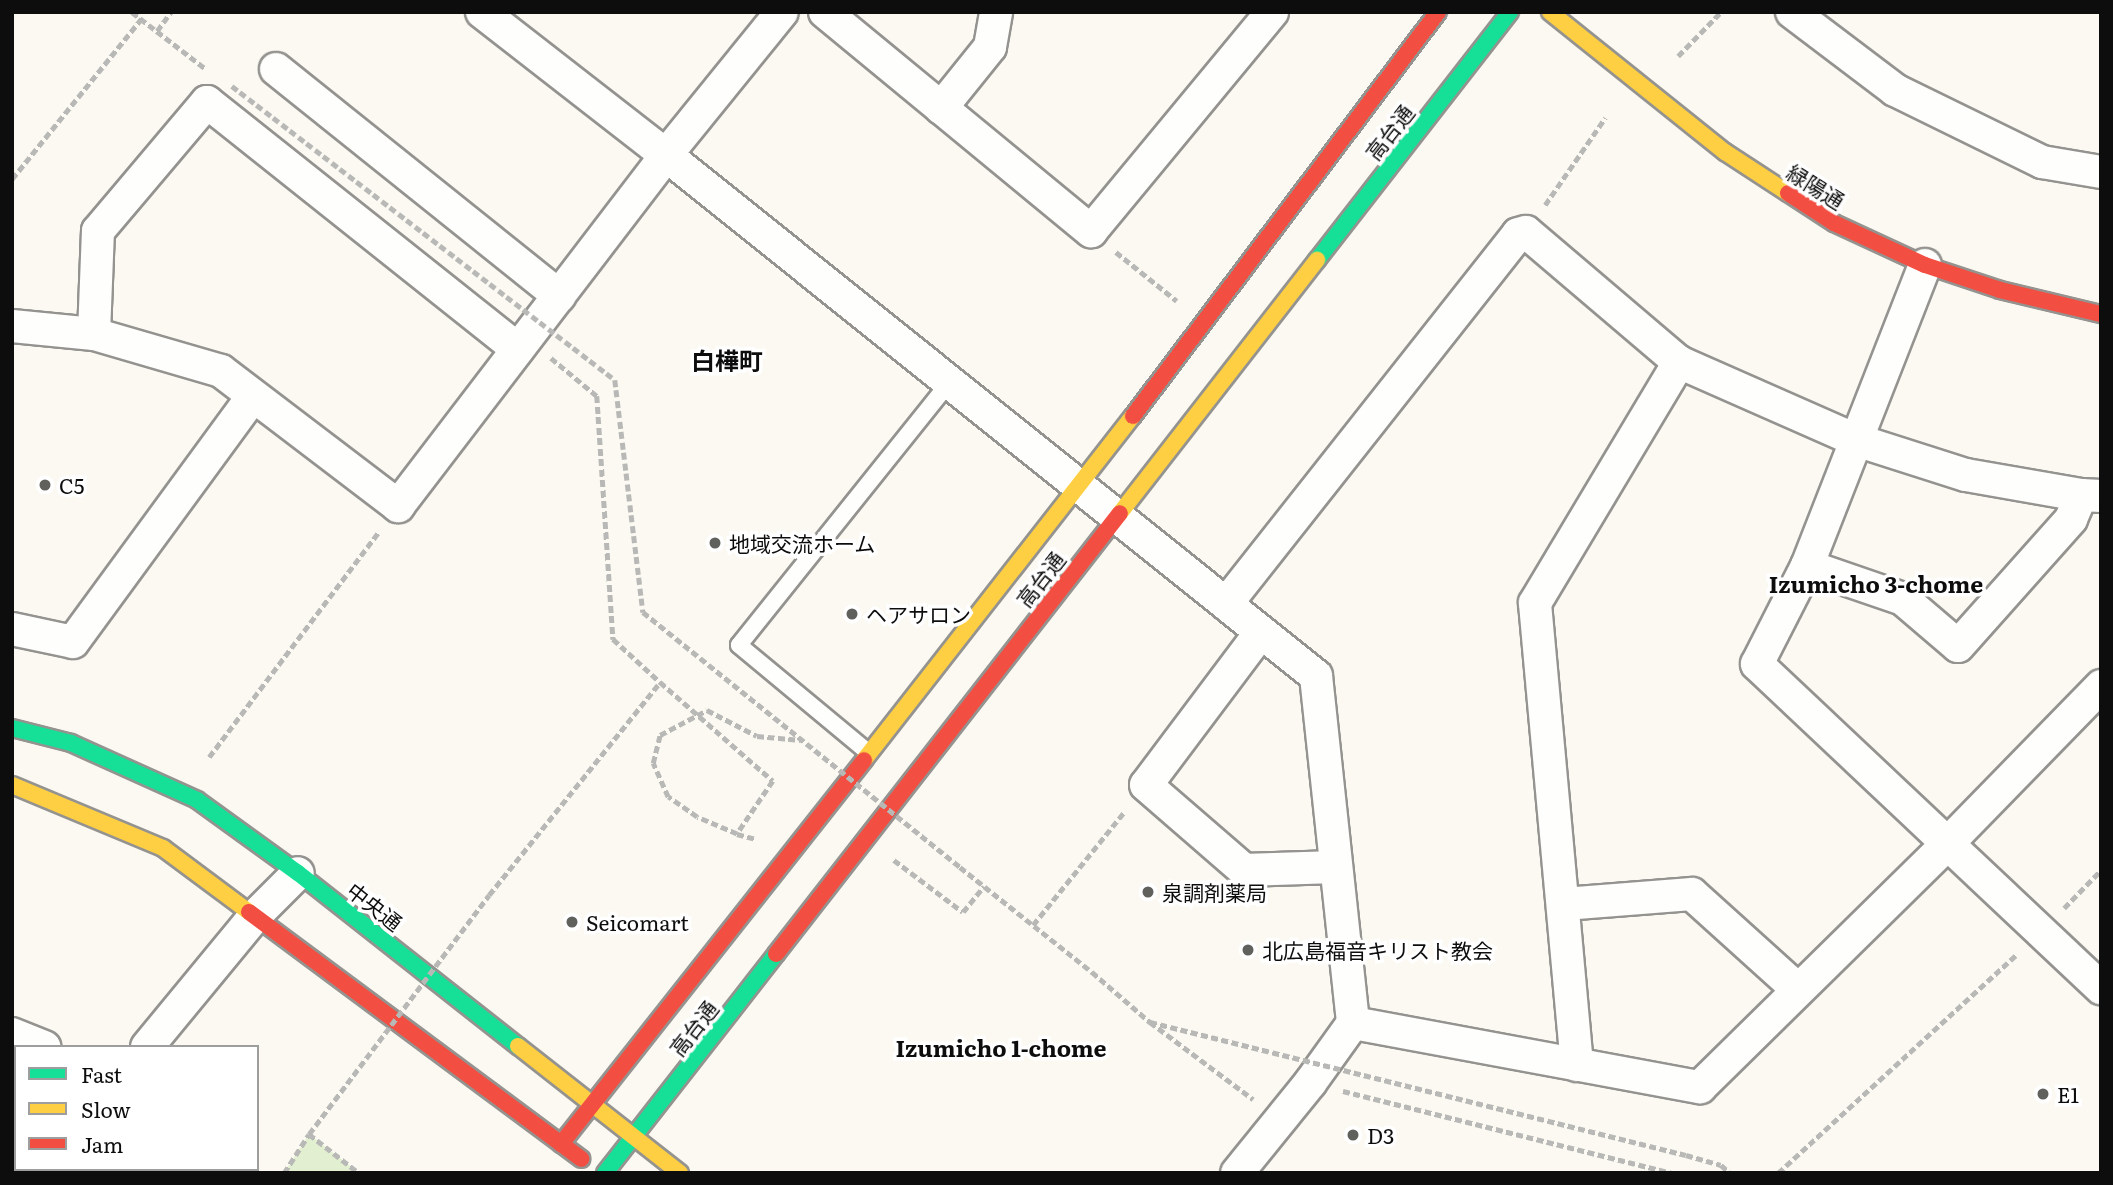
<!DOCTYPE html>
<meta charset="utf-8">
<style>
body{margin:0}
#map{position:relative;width:2113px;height:1185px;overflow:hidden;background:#fbf9f1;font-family:Literata,"Noto Sans JP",serif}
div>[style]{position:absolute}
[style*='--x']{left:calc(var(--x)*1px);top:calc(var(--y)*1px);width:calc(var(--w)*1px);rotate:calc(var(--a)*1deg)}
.green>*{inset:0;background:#e2f0d1}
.path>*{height:4.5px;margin-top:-2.25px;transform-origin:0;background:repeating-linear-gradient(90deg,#b8b8b6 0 7px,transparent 0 10.5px)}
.roads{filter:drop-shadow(2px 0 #949390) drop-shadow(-2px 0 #949390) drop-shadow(0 2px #949390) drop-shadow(0 -2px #949390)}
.lane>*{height:16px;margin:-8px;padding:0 8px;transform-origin:8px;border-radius:8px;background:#fefefd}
.street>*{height:32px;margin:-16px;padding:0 16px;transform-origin:16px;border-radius:16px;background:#fefefd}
.fast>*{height:16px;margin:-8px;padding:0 8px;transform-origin:8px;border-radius:8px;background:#16e098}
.slow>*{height:16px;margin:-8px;padding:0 8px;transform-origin:8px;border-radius:8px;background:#ffcf43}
.jam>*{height:16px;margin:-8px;padding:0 8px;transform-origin:8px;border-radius:8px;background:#f24e42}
.path-bridge>*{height:4.5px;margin-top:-2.25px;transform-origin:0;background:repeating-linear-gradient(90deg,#b8b8b6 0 7px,transparent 0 10.5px)}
.dots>*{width:19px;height:19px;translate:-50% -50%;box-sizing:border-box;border:4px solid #fff;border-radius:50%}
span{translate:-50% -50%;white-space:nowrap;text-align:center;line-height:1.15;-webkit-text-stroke:7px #fff;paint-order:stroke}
.street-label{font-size:21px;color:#0d0d0d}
.poi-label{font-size:21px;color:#0d0d0d}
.left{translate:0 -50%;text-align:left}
.neighbourhood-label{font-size:23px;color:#0d0d0d;font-weight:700}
.quarter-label{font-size:24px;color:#0d0d0d;font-weight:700}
.frame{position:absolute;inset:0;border:14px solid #0d0d0d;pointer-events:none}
.legend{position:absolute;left:14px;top:1045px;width:245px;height:126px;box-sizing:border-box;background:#fff;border:2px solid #9e9e9e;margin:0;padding:9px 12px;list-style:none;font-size:21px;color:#0d0d0d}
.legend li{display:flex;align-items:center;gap:14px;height:35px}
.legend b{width:35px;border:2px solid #9e9e9e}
</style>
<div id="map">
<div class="green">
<i style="clip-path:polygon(309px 1134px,359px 1173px,284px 1173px)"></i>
</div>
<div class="path">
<i style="--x:132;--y:12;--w:93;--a:37.6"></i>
<i style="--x:157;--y:31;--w:24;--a:-54"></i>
<i style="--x:1678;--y:56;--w:62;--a:-45.7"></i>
<i style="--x:12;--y:179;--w:206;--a:-51.1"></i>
<i style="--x:1545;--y:205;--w:106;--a:-55.4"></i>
<i style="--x:1116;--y:252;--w:78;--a:38.8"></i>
<i style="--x:551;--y:358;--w:60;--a:39.6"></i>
<i style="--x:597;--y:396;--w:244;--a:86.2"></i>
<i style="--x:613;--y:639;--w:64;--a:42.5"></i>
<i style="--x:209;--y:757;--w:283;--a:-53"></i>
<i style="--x:894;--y:860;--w:86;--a:37"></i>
<i style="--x:963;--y:912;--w:33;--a:-51"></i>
<i style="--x:960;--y:867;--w:169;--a:38.5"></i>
<i style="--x:1092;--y:972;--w:77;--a:40.8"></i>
<i style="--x:1150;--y:1022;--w:129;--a:36.8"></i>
<i style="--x:489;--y:895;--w:273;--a:-51.2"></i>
<i style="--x:660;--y:682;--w:150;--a:41.2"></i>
<i style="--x:773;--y:781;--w:64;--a:124.2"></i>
<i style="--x:737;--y:834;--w:20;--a:15"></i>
<i style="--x:2064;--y:908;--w:53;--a:-45.8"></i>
<i style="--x:1033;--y:925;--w:146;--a:-51.1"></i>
<i style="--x:1343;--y:1091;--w:338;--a:14"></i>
<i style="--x:1686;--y:1155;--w:36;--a:16"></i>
<i style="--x:1721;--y:1165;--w:12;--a:42"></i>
<i style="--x:12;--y:1159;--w:4;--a:0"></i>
<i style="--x:284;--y:1173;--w:46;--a:-57.3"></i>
<i style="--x:309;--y:1134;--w:63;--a:38"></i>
<i style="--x:1778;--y:1173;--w:324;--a:-42.5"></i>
</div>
<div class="roads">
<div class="lane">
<i style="--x:869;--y:753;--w:169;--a:-140.3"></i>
<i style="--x:739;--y:645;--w:334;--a:-51.3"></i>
</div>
<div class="street">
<i style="--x:482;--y:12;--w:233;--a:37.9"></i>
<i style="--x:666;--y:155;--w:833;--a:38.71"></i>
<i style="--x:1316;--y:676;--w:349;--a:83.9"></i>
<i style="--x:1353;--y:1023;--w:74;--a:125.6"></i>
<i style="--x:1310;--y:1083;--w:116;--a:129"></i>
<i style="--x:825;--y:12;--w:345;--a:39.5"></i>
<i style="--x:1091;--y:231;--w:284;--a:-50.4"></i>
<i style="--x:1792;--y:12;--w:129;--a:37.1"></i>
<i style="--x:1895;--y:90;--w:164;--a:26.1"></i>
<i style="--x:2042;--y:162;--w:60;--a:9.6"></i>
<i style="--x:276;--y:69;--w:363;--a:38.7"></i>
<i style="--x:941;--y:108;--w:78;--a:-51.2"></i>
<i style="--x:990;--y:47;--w:36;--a:-80"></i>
<i style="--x:1925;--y:265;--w:323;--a:111.4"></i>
<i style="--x:1807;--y:566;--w:110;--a:117"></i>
<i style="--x:1757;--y:664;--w:473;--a:43.3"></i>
<i style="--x:12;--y:326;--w:82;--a:5.6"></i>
<i style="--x:94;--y:334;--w:132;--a:16.2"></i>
<i style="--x:221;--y:371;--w:223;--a:37.3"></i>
<i style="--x:398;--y:506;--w:442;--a:-52.6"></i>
<i style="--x:666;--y:155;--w:184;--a:-51"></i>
<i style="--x:94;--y:334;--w:103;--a:-87.8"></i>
<i style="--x:98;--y:231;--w:169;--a:-49.8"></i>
<i style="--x:207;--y:102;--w:397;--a:38.5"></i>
<i style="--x:1807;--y:566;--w:102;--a:19"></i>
<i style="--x:1903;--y:599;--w:72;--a:40.5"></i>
<i style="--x:1958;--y:646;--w:170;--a:-48.3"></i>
<i style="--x:2071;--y:519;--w:26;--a:-67"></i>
<i style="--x:1226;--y:604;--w:471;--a:-51.7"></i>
<i style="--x:1518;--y:234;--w:8;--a:-14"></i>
<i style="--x:1526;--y:232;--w:201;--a:40.4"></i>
<i style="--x:1679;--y:362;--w:193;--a:23.8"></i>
<i style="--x:1856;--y:440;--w:115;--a:17.7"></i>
<i style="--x:1966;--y:475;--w:117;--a:9.9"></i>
<i style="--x:2081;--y:495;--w:20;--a:3"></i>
<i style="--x:12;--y:629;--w:62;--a:12"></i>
<i style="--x:73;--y:642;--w:303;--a:-53.8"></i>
<i style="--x:1261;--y:632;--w:191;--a:126.9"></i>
<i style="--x:1146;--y:785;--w:130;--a:40.9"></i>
<i style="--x:1244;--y:870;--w:91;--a:-1.9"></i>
<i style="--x:1564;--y:904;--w:128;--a:-4.5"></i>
<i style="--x:1692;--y:894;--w:142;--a:42.1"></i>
<i style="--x:1353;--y:1023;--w:353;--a:10.5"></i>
<i style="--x:1700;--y:1087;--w:346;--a:-44.5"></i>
<i style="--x:1947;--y:844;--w:221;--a:-45.7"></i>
<i style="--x:12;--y:1034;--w:35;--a:22"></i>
<i style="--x:147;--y:1047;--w:171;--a:-50.5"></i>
<i style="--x:256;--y:915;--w:59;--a:-45"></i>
<i style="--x:1577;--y:1065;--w:464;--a:-95.2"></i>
<i style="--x:1535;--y:603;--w:281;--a:-59.1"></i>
<i style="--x:12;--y:1115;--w:4;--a:-14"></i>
</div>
<div class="fast">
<i style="--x:1317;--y:260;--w:314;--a:-52.1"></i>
<i style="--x:12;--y:728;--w:61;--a:14.3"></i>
<i style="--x:71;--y:743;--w:138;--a:24.3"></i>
<i style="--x:197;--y:800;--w:125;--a:35.9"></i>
<i style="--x:298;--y:873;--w:280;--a:38.2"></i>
<i style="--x:605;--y:1173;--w:278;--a:-52"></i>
</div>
<div class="slow">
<i style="--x:1550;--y:12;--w:224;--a:38.7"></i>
<i style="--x:1725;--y:152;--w:75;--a:33.1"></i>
<i style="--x:1120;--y:513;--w:321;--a:-52.1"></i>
<i style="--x:864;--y:760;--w:437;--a:-52"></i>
<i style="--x:12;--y:785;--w:164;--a:22.6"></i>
<i style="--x:163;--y:848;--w:107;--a:36.7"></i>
<i style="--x:518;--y:1046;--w:206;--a:38.1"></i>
</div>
<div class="jam">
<i style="--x:1788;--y:193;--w:55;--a:33.1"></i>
<i style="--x:1834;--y:223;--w:100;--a:24.8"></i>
<i style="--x:1925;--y:265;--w:79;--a:18.4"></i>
<i style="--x:2000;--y:290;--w:104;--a:13.4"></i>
<i style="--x:1133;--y:416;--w:506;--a:-52.95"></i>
<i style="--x:249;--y:912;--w:414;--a:36.6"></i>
<i style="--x:776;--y:954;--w:559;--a:-52.04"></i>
<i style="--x:561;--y:1144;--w:489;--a:-51.7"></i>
</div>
</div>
<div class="path-bridge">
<i style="--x:232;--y:86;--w:483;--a:37.5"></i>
<i style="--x:615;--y:380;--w:234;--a:83.1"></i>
<i style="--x:643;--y:612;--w:407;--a:38.8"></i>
<i style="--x:737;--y:834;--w:43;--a:-157"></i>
<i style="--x:697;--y:817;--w:35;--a:-145"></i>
<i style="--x:668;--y:797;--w:37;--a:-114"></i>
<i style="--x:653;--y:763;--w:29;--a:-76"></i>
<i style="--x:660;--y:735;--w:53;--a:-28"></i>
<i style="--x:707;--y:710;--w:56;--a:27.5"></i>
<i style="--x:757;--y:736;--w:44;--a:5.2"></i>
<i style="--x:1150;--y:1022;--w:552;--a:13.94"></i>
<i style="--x:309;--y:1134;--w:299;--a:-53"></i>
</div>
<div class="dots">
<i style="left:45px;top:485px;background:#60605d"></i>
<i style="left:715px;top:543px;background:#60605d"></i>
<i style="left:852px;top:614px;background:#60605d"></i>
<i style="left:1148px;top:892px;background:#60605d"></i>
<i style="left:572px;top:922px;background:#60605d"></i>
<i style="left:1248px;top:950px;background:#60605d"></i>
<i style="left:2043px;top:1094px;background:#60605d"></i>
<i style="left:1353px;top:1135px;background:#60605d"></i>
</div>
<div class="street-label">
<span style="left:1389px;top:132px;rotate:-52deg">高台通</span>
<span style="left:1816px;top:186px;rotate:32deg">緑陽通</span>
<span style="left:1040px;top:579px;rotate:-52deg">高台通</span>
<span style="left:375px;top:906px;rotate:38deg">中央通</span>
<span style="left:693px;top:1028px;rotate:-52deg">高台通</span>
</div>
<div class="poi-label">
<span class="left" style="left:59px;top:485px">C5</span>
<span class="left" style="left:729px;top:543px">地域交流ホーム</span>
<span class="left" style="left:866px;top:614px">ヘアサロン</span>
<span class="left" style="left:1162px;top:892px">泉調剤薬局</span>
<span class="left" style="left:586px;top:922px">Seicomart</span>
<span class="left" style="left:1262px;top:950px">北広島福音キリスト教会</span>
<span class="left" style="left:2057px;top:1094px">E1</span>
<span class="left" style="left:1367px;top:1135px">D3</span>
</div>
<div class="neighbourhood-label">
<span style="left:1876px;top:583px">Izumicho 3-chome</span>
<span style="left:1001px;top:1047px">Izumicho 1-chome</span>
</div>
<div class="quarter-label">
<span style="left:727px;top:360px">白樺町</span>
</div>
<div class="frame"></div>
<ul class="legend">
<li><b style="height:9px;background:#16e098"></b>Fast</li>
<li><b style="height:9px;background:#ffcf43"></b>Slow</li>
<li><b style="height:9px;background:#f24e42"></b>Jam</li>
</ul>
</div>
